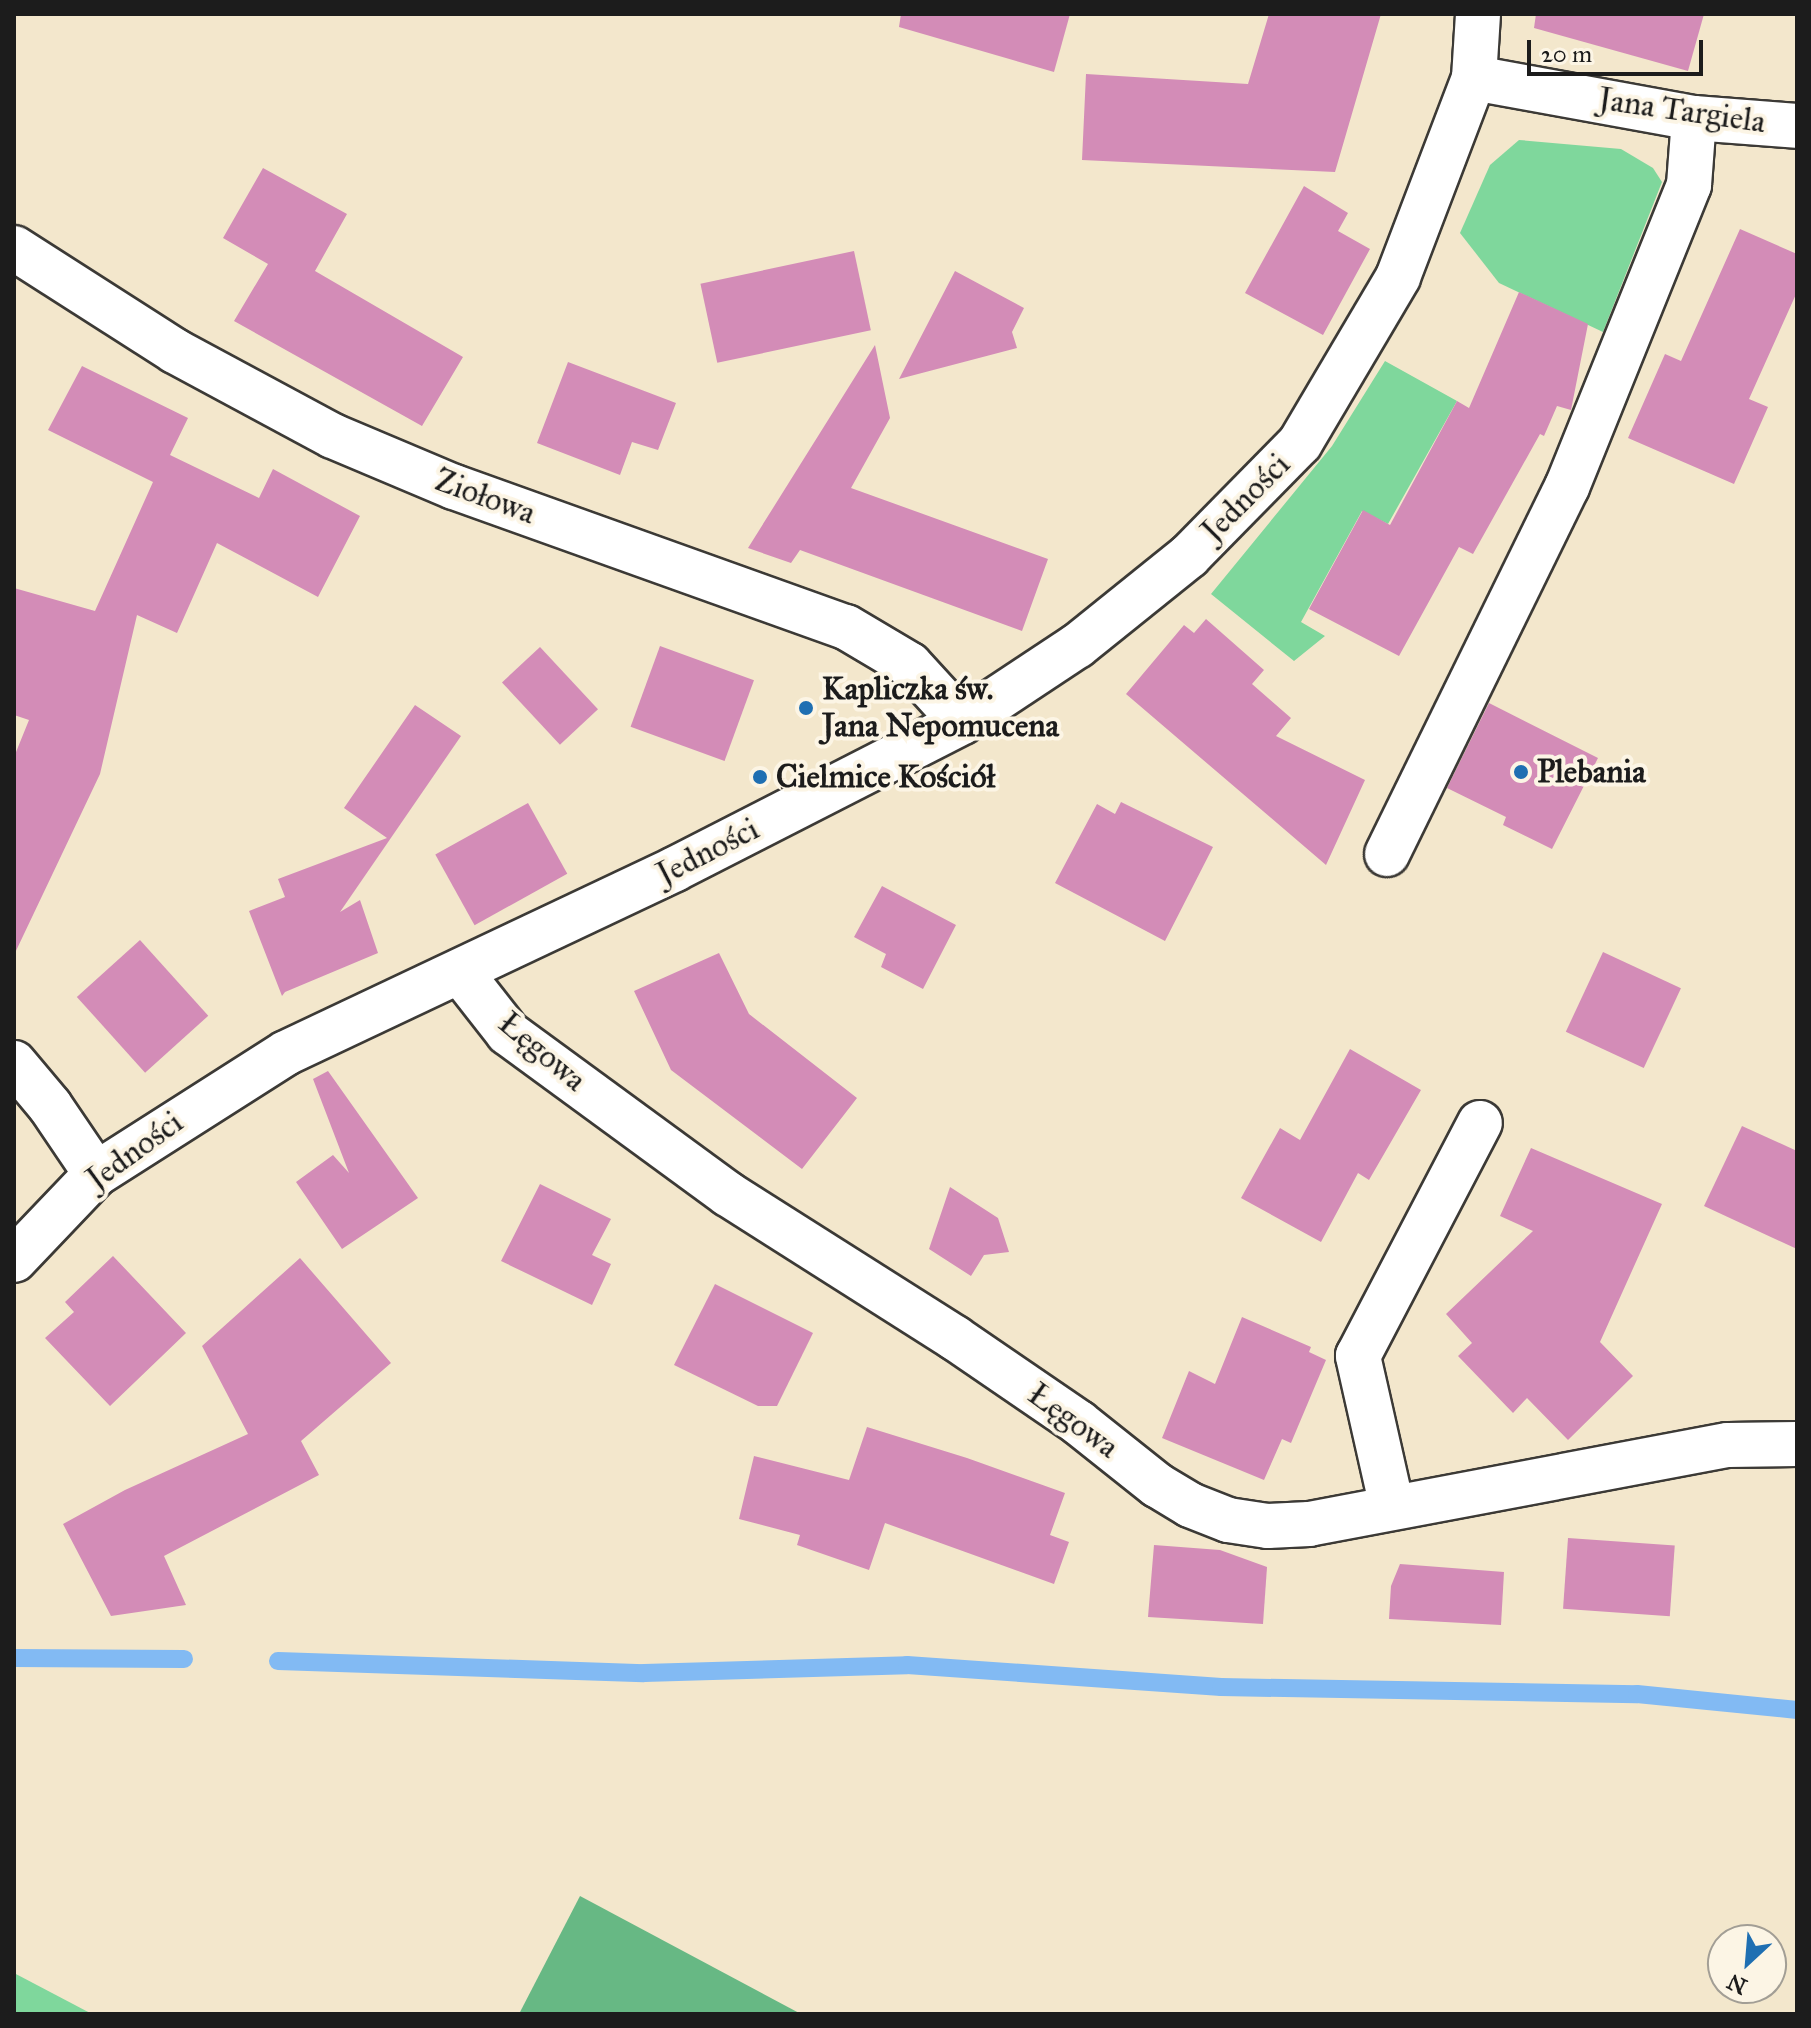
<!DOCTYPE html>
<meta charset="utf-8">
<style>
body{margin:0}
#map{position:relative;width:1811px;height:2028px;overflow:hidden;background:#f3e7cc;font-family:"IM FELL Great Primer",serif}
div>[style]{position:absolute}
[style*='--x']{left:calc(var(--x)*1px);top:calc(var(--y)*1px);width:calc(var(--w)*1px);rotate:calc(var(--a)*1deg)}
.green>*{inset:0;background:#7fd79c}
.forest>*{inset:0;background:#67b884}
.stream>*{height:18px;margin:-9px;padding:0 9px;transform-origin:9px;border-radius:9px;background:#82baf3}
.building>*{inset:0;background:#d38cb7;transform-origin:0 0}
.roads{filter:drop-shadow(2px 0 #3c3a36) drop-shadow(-2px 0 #3c3a36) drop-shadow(0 2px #3c3a36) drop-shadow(0 -2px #3c3a36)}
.minor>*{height:44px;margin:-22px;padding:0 22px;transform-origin:22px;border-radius:22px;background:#fff}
.dots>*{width:22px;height:22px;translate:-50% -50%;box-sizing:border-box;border:4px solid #fcf5e5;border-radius:50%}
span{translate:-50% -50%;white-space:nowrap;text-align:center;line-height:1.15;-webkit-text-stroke:8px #fcf5e5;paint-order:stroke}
.street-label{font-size:32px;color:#1c1c1c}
.poi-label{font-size:32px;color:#1c1c1c;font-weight:700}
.left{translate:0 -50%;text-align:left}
.frame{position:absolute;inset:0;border:16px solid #1c1c1c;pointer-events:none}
.north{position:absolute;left:1707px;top:1924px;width:80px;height:80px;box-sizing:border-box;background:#fcf5e5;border:2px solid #a29e95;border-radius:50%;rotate:206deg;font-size:22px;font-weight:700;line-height:32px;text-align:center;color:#1c1c1c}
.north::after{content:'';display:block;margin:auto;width:28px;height:36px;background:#1f6fb2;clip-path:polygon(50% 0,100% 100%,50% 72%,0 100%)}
.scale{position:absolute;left:1527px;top:40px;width:176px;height:36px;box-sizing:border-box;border:4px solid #1c1c1c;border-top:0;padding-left:10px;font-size:24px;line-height:28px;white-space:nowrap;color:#1c1c1c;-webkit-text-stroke:6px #fcf5e5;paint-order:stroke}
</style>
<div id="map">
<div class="green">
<i style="clip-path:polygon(1519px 140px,1621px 149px,1653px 168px,1662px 182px,1603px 332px,1499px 283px,1460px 233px,1490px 165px)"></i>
<i style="clip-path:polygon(1385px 361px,1457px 401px,1388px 524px,1362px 511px,1301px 622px,1325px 636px,1294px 661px,1211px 594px,1332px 446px)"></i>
<i style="clip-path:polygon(14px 1973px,92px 2014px,14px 2014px)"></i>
</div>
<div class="forest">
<i style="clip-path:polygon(580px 1896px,801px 2014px,519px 2014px)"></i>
</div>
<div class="stream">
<i style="--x:14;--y:1658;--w:170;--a:0.3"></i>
<i style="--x:278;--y:1661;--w:366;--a:1.9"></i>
<i style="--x:644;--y:1673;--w:263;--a:-1.7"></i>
<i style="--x:907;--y:1665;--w:315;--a:4"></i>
<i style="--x:1221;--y:1687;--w:416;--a:1"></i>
<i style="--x:1637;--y:1694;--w:161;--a:5.7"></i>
</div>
<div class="building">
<i style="clip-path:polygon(901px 14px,1070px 14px,1054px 72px,899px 27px)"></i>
<i style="clip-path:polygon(1269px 14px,1381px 14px,1335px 172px,1082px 160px,1086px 74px,1248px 84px)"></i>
<i style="clip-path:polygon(1536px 14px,1704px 14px,1688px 71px,1534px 28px)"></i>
<i style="clip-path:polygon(263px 168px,347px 214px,315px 271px,463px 357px,422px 426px,234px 321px,268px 264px,223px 238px)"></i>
<i style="clip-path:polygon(1304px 186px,1348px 213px,1338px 231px,1370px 249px,1323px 335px,1245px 293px)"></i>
<i style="clip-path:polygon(1740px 229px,1797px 254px,1797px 292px,1749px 399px,1768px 407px,1734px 484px,1628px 438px,1665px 354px,1681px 361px)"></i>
<i style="left:854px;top:251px;width:81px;height:157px;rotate:78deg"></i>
<i style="clip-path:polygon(955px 271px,1024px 308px,1012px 332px,1017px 348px,899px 379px)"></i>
<i style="clip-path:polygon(1519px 292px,1588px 324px,1571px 410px,1557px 406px,1544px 436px,1540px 434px,1473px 554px,1459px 547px,1399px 656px,1309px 609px,1363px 510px,1390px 525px,1457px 401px,1469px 408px)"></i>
<i style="clip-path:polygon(875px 345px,890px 418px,851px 488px,1048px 559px,1022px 631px,800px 550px,791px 563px,748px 548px)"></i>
<i style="clip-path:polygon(568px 362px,676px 403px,658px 450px,632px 442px,620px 475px,537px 443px)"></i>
<i style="clip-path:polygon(82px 366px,188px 418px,170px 455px,259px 498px,273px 469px,360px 516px,318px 597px,217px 543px,177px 633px,137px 615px,100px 774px,14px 955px,14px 757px,29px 720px,14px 715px,14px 588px,95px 611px,153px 482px,48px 430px)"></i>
<i style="clip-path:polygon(1206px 619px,1264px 670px,1252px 684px,1291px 718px,1276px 736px,1365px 780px,1326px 865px,1126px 694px,1184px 625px,1194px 633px)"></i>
<i style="left:660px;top:646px;width:100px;height:86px;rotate:20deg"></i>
<i style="left:540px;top:647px;width:85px;height:52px;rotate:47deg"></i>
<i style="clip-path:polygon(1489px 703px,1598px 758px,1552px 849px,1503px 825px,1506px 817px,1447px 788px)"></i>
<i style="clip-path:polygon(415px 705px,461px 736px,340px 912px,360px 900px,378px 953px,285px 992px,282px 996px,249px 911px,285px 897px,278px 879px,387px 838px,344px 808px)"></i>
<i style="clip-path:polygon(1121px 802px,1213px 847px,1165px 941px,1055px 883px,1097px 804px,1115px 814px)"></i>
<i style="left:528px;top:803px;width:81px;height:106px;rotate:61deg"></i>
<i style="clip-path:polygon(882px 886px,956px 925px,923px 989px,881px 967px,886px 954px,854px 937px)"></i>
<i style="left:140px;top:940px;width:102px;height:85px;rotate:48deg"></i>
<i style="left:1603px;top:952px;width:86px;height:88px;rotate:25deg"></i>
<i style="clip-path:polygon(719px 953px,749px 1014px,857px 1098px,802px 1169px,671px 1070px,634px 991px)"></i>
<i style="clip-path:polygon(1350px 1049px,1421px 1090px,1369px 1180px,1358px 1173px,1321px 1242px,1241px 1198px,1280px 1128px,1300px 1140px)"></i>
<i style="clip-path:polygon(328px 1071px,418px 1198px,342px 1249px,296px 1182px,333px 1155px,349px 1173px,313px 1079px)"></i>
<i style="clip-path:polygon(1742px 1126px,1797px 1151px,1797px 1249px,1704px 1206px)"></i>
<i style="clip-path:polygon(1531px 1148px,1662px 1204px,1600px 1342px,1633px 1376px,1568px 1440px,1527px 1398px,1513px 1413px,1458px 1356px,1472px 1343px,1446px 1314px,1533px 1231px,1500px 1216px)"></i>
<i style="clip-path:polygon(540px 1184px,611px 1219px,592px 1255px,611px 1264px,592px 1305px,501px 1261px)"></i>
<i style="clip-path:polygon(950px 1187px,998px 1218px,1009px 1252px,984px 1255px,971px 1276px,929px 1249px)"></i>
<i style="clip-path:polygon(113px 1256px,186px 1333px,110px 1406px,45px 1338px,74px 1312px,65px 1302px)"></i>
<i style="clip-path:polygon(300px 1258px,391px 1363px,301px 1441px,319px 1475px,164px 1556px,186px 1605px,111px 1616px,63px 1524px,125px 1490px,248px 1434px,202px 1346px)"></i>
<i style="clip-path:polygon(715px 1284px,813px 1333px,777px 1406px,758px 1406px,674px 1365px)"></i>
<i style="clip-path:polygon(1242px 1317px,1311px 1347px,1309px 1352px,1326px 1360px,1291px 1443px,1282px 1439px,1264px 1480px,1162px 1438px,1189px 1371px,1215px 1384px)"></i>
<i style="clip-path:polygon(867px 1427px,967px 1458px,1065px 1493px,1050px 1535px,1069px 1542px,1054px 1584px,885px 1523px,869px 1570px,797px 1545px,800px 1535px,739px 1519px,754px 1456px,849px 1480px)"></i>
<i style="left:1568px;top:1538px;width:107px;height:71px;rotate:4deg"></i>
<i style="clip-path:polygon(1154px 1545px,1220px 1550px,1267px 1567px,1263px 1624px,1148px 1617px)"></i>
<i style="clip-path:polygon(1400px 1564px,1504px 1572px,1501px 1625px,1389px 1619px,1391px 1586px)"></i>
</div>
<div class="roads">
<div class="minor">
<i style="--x:1474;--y:78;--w:224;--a:10.3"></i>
<i style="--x:1694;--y:118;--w:103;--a:4.4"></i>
<i style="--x:14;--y:248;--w:191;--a:32.6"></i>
<i style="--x:175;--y:351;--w:179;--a:28.3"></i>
<i style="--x:333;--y:436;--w:131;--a:22.9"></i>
<i style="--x:454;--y:487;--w:416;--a:19.7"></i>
<i style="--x:846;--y:627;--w:74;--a:30.7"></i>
<i style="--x:910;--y:665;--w:77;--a:47.6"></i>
<i style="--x:1387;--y:854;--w:409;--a:-63.9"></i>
<i style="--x:1567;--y:487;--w:326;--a:-68"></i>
<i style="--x:1689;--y:185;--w:67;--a:-85.7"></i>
<i style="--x:461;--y:973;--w:76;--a:51.9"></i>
<i style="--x:508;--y:1033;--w:273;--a:36.2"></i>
<i style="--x:728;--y:1194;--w:269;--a:32.4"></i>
<i style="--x:955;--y:1338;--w:150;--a:34.4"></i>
<i style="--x:1079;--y:1423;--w:100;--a:38.5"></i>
<i style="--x:1157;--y:1485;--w:39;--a:31"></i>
<i style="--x:1190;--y:1505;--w:41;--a:21.5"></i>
<i style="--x:1228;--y:1520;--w:40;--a:8.5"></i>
<i style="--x:1268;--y:1526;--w:41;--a:-2.8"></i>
<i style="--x:1309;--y:1524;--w:426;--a:-10.7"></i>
<i style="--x:1728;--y:1445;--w:69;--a:-0.8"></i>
<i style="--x:14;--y:1063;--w:56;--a:50.1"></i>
<i style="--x:50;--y:1106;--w:82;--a:55.9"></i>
<i style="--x:14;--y:1260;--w:119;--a:-46.4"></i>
<i style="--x:96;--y:1174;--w:225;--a:-32.5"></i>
<i style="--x:286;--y:1053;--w:430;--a:-25.3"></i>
<i style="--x:675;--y:869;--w:322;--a:-27.1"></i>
<i style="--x:962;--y:722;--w:138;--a:-33.5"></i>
<i style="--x:1077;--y:646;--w:144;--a:-38.8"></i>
<i style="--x:1189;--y:556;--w:158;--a:-45.5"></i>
<i style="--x:1300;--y:443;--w:193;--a:-59.4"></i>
<i style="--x:1398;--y:277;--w:213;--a:-69.1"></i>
<i style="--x:1474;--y:78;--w:64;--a:-86.4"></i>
<i style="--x:1392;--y:1507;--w:155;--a:-102.7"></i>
<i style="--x:1358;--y:1356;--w:263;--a:-62.4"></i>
</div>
</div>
<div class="dots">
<i style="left:806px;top:708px;background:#1f6fb2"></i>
<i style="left:1521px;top:772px;background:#1f6fb2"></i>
<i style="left:760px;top:777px;background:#1f6fb2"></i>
</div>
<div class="street-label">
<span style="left:1682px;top:111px;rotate:8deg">Jana Targiela</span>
<span style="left:485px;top:497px;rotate:20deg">Ziołowa</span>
<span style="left:1246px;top:498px;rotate:-45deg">Jedności</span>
<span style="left:708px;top:852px;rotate:-27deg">Jedności</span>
<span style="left:542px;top:1052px;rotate:40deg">Łęgowa</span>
<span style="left:135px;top:1151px;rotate:-36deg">Jedności</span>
<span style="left:1073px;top:1421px;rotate:36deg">Łęgowa</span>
</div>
<div class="poi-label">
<span class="left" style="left:822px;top:708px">Kapliczka św.<br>Jana Nepomucena</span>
<span class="left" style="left:1537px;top:772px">Plebania</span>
<span class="left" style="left:776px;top:777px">Cielmice Kościół</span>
</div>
<div class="frame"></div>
<div class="north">N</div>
<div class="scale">20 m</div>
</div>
